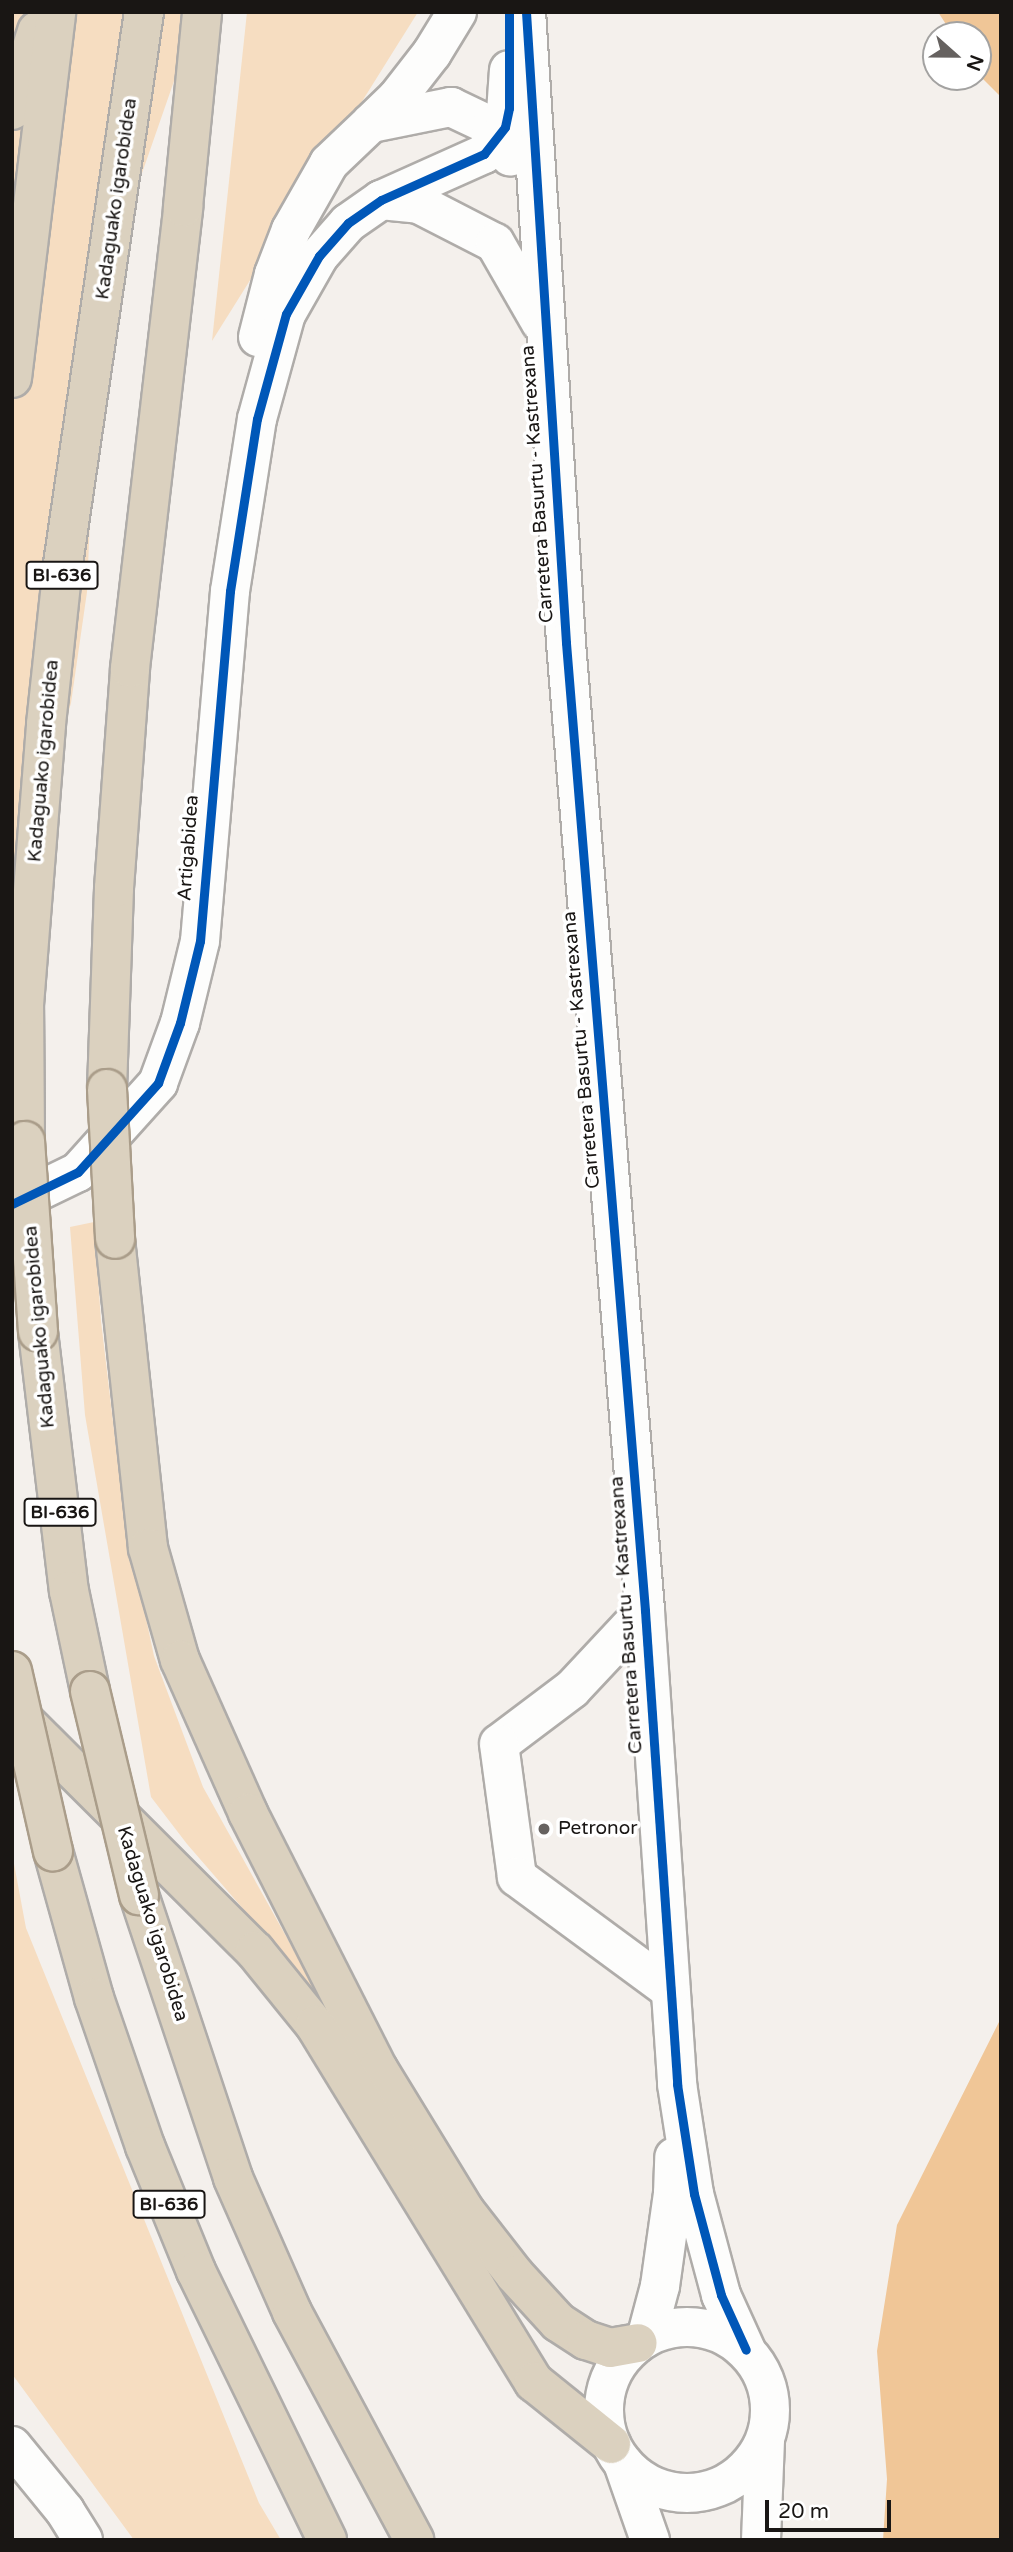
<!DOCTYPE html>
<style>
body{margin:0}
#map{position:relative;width:1013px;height:2552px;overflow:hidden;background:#f4f0ec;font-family:"Varela Round",sans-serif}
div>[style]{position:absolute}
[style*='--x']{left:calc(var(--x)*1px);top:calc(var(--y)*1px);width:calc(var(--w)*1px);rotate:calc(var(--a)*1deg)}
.green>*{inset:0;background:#f6ddc1}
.water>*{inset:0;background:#f0c697}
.roads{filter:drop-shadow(2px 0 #afaca9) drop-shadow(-2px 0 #afaca9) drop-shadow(0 2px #afaca9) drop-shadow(0 -2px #afaca9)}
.minor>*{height:38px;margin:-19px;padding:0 19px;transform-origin:19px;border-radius:19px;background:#fdfdfc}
.minor>.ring{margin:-19px;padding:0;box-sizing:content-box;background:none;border:38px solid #fdfdfc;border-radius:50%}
.highway>*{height:38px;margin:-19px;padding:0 19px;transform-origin:19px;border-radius:19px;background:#dbd1bf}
.bridges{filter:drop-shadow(2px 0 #aa9d8a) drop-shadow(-2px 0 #aa9d8a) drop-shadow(0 2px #aa9d8a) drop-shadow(0 -2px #aa9d8a)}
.highway-bridge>*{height:38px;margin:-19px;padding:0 19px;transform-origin:19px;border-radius:19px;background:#dbd1bf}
.cycleway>*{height:9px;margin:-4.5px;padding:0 4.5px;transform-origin:4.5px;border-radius:4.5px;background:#0057b8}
.dots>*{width:19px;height:19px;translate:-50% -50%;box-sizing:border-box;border:4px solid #fff;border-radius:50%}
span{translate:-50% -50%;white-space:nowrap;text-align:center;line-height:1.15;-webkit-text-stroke:7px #fff;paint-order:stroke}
.shield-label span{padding:2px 5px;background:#fff;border:2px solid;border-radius:5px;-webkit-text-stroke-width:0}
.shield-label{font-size:18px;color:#191614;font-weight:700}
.street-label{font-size:19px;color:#191614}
.poi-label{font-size:19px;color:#191614}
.left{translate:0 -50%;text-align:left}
.frame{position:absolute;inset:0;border:14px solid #191614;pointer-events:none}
.north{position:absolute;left:922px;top:21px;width:70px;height:70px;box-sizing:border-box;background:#fff;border:2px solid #a3a2a1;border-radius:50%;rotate:111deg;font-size:19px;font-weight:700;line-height:28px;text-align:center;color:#191614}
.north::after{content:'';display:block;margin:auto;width:24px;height:32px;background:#666260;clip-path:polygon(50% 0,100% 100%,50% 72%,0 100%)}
.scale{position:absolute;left:765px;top:2500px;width:126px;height:32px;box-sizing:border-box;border:4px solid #191614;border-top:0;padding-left:9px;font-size:21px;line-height:24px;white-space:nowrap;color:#191614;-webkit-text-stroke:5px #fff;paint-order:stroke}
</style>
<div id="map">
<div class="green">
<i style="clip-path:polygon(12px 12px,198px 12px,99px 297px,87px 592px,71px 703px,20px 884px,12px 998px)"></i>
<i style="clip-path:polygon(247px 12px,418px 12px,212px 341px)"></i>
<i style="clip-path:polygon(94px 1222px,101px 1321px,124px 1514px,154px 1656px,203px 1787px,321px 1999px,187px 1844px,151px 1797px,85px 1415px,70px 1227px)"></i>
<i style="clip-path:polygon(12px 1853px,26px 1928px,259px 2503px,281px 2540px,134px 2540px,12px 2374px)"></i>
</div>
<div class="water">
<i style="clip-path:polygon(938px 12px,1001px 12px,1001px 97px,978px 74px,978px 35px,953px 35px)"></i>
<i style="clip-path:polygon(1001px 2018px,1001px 2540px,883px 2540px,887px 2479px,877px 2351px,897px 2225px)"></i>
</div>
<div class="roads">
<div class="minor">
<i style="--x:526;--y:12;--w:632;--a:86.37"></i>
<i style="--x:566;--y:643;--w:971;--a:85.33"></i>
<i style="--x:645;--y:1611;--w:474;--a:86.1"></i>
<i style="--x:677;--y:2084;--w:111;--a:81.2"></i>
<i style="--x:694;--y:2194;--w:105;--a:75"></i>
<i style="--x:721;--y:2295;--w:60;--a:65.6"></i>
<i style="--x:371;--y:123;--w:36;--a:-44"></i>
<i style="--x:397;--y:98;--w:57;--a:-52.1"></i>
<i style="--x:432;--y:53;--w:48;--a:-58.6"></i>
<i style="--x:381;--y:200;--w:38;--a:6"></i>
<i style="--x:419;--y:204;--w:85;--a:27.2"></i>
<i style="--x:495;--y:243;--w:92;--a:60.1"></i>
<i style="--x:258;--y:337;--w:65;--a:-75.7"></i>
<i style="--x:274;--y:274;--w:47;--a:-68.9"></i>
<i style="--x:291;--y:230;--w:77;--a:-60.4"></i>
<i style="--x:329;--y:163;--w:58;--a:-43.6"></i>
<i style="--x:371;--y:123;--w:82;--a:-11.3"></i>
<i style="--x:451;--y:107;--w:44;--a:25.4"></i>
<i style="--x:491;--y:126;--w:36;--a:58"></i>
<i style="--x:12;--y:1204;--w:73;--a:-25.9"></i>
<i style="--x:78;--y:1172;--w:120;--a:-48"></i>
<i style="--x:158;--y:1083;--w:64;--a:-69.9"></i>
<i style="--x:180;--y:1023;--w:84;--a:-76.3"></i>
<i style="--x:200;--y:941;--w:351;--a:-85.1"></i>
<i style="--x:230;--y:591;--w:174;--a:-81.1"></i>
<i style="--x:257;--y:419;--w:109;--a:-74.6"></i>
<i style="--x:286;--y:314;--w:67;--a:-60.4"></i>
<i style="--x:319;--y:256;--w:44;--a:-48.7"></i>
<i style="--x:348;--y:223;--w:40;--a:-34.9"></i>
<i style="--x:381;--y:200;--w:113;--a:-24.1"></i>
<i style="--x:484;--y:154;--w:34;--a:-52"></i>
<i style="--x:505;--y:127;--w:57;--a:-86"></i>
<i style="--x:645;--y:1611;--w:107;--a:133.1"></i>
<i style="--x:572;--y:1689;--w:91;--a:143"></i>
<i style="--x:499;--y:1744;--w:134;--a:82.3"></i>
<i style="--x:517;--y:1877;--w:190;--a:36.4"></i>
<i class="ring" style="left:604px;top:2327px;width:128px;height:128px"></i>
<i style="--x:647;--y:2335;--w:51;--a:-75.1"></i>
<i style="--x:660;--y:2286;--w:93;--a:-82"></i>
<i style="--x:673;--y:2194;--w:37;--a:-88"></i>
<i style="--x:12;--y:2446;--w:84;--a:50.8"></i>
<i style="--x:65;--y:2511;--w:34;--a:58"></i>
<i style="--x:623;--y:2463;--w:82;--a:70.7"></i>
<i style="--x:761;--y:2540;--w:99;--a:-87.7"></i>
</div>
<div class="highway">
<i style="--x:12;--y:110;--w:83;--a:-72.4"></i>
<i style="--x:12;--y:378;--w:369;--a:-83.1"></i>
<i style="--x:107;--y:1089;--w:201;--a:-88"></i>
<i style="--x:114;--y:888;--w:221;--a:-85.8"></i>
<i style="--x:130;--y:668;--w:464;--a:-83.4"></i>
<i style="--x:183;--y:207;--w:196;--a:-84.4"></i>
<i style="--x:25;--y:1141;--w:136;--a:-90.4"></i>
<i style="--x:24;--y:1005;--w:282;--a:-85.5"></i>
<i style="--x:46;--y:724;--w:161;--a:-83.9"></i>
<i style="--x:63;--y:564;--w:558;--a:-81.65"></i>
<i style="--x:115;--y:1239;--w:311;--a:83.9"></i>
<i style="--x:148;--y:1548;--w:116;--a:74.1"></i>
<i style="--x:180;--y:1660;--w:167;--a:66"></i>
<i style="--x:248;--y:1813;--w:287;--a:63.1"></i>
<i style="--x:378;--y:2069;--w:167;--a:58.5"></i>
<i style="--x:465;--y:2211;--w:81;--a:52"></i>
<i style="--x:515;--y:2275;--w:64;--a:47.5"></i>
<i style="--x:558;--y:2322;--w:33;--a:33"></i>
<i style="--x:586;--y:2340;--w:25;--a:18"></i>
<i style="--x:610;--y:2348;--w:28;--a:-10"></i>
<i style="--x:38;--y:1332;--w:261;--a:83.2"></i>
<i style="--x:69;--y:1591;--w:102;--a:78.1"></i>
<i style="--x:12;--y:1709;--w:343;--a:44.9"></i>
<i style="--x:255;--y:1951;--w:95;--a:51"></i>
<i style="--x:315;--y:2025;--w:419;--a:58.5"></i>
<i style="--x:534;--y:2382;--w:99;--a:38.8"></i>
<i style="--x:53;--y:1851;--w:153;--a:74.4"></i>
<i style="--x:94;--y:1998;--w:157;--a:71"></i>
<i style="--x:145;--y:2146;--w:135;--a:67.8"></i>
<i style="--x:196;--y:2271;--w:299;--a:64"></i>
<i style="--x:139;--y:1895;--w:298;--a:71.6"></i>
<i style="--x:233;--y:2178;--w:146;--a:66.2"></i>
<i style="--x:292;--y:2312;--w:259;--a:61.8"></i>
</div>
</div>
<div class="bridges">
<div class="highway-bridge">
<i style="--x:107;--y:1089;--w:150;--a:86.9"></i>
<i style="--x:25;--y:1141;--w:191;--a:86.1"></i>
<i style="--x:12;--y:1671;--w:185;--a:77.2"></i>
<i style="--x:90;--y:1691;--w:210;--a:76.5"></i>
</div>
</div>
<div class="cycleway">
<i style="--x:526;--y:12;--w:632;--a:86.37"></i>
<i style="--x:566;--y:643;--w:971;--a:85.33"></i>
<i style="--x:645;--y:1611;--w:474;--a:86.1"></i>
<i style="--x:677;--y:2084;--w:111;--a:81.2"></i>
<i style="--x:694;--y:2194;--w:105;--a:75"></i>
<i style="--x:721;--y:2295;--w:60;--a:65.6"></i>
<i style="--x:12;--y:1204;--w:73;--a:-25.9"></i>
<i style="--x:78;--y:1172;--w:120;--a:-48"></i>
<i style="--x:158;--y:1083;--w:64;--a:-69.9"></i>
<i style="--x:180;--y:1023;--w:84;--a:-76.3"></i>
<i style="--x:200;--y:941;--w:351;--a:-85.1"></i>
<i style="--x:230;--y:591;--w:174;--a:-81.1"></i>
<i style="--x:257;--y:419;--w:109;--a:-74.6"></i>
<i style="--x:286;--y:314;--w:67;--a:-60.4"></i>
<i style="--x:319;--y:256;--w:44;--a:-48.7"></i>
<i style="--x:348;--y:223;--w:40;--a:-34.9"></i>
<i style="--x:381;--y:200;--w:113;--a:-24.1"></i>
<i style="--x:484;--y:154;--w:34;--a:-52"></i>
<i style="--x:505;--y:127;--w:19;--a:-78"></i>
<i style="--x:509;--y:108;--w:96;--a:-90"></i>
</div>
<div class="dots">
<i style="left:544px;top:1829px;background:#666260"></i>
</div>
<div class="shield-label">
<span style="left:62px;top:575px">BI-636</span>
<span style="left:60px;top:1512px">BI-636</span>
<span style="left:169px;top:2204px">BI-636</span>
</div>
<div class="street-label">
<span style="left:117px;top:199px;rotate:-82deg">Kadaguako igarobidea</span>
<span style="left:538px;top:484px;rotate:-94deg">Carretera Basurtu - Kastrexana</span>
<span style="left:44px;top:761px;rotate:-85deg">Kadaguako igarobidea</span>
<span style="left:189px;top:848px;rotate:-86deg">Artigabidea</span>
<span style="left:582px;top:1050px;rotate:-95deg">Carretera Basurtu - Kastrexana</span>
<span style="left:40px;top:1327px;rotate:-95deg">Kadaguako igarobidea</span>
<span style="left:627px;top:1615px;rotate:-94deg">Carretera Basurtu - Kastrexana</span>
<span style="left:152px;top:1924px;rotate:73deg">Kadaguako igarobidea</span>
</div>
<div class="poi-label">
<span class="left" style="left:558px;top:1829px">Petronor</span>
</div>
<div class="frame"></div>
<div class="north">N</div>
<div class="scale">20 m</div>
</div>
